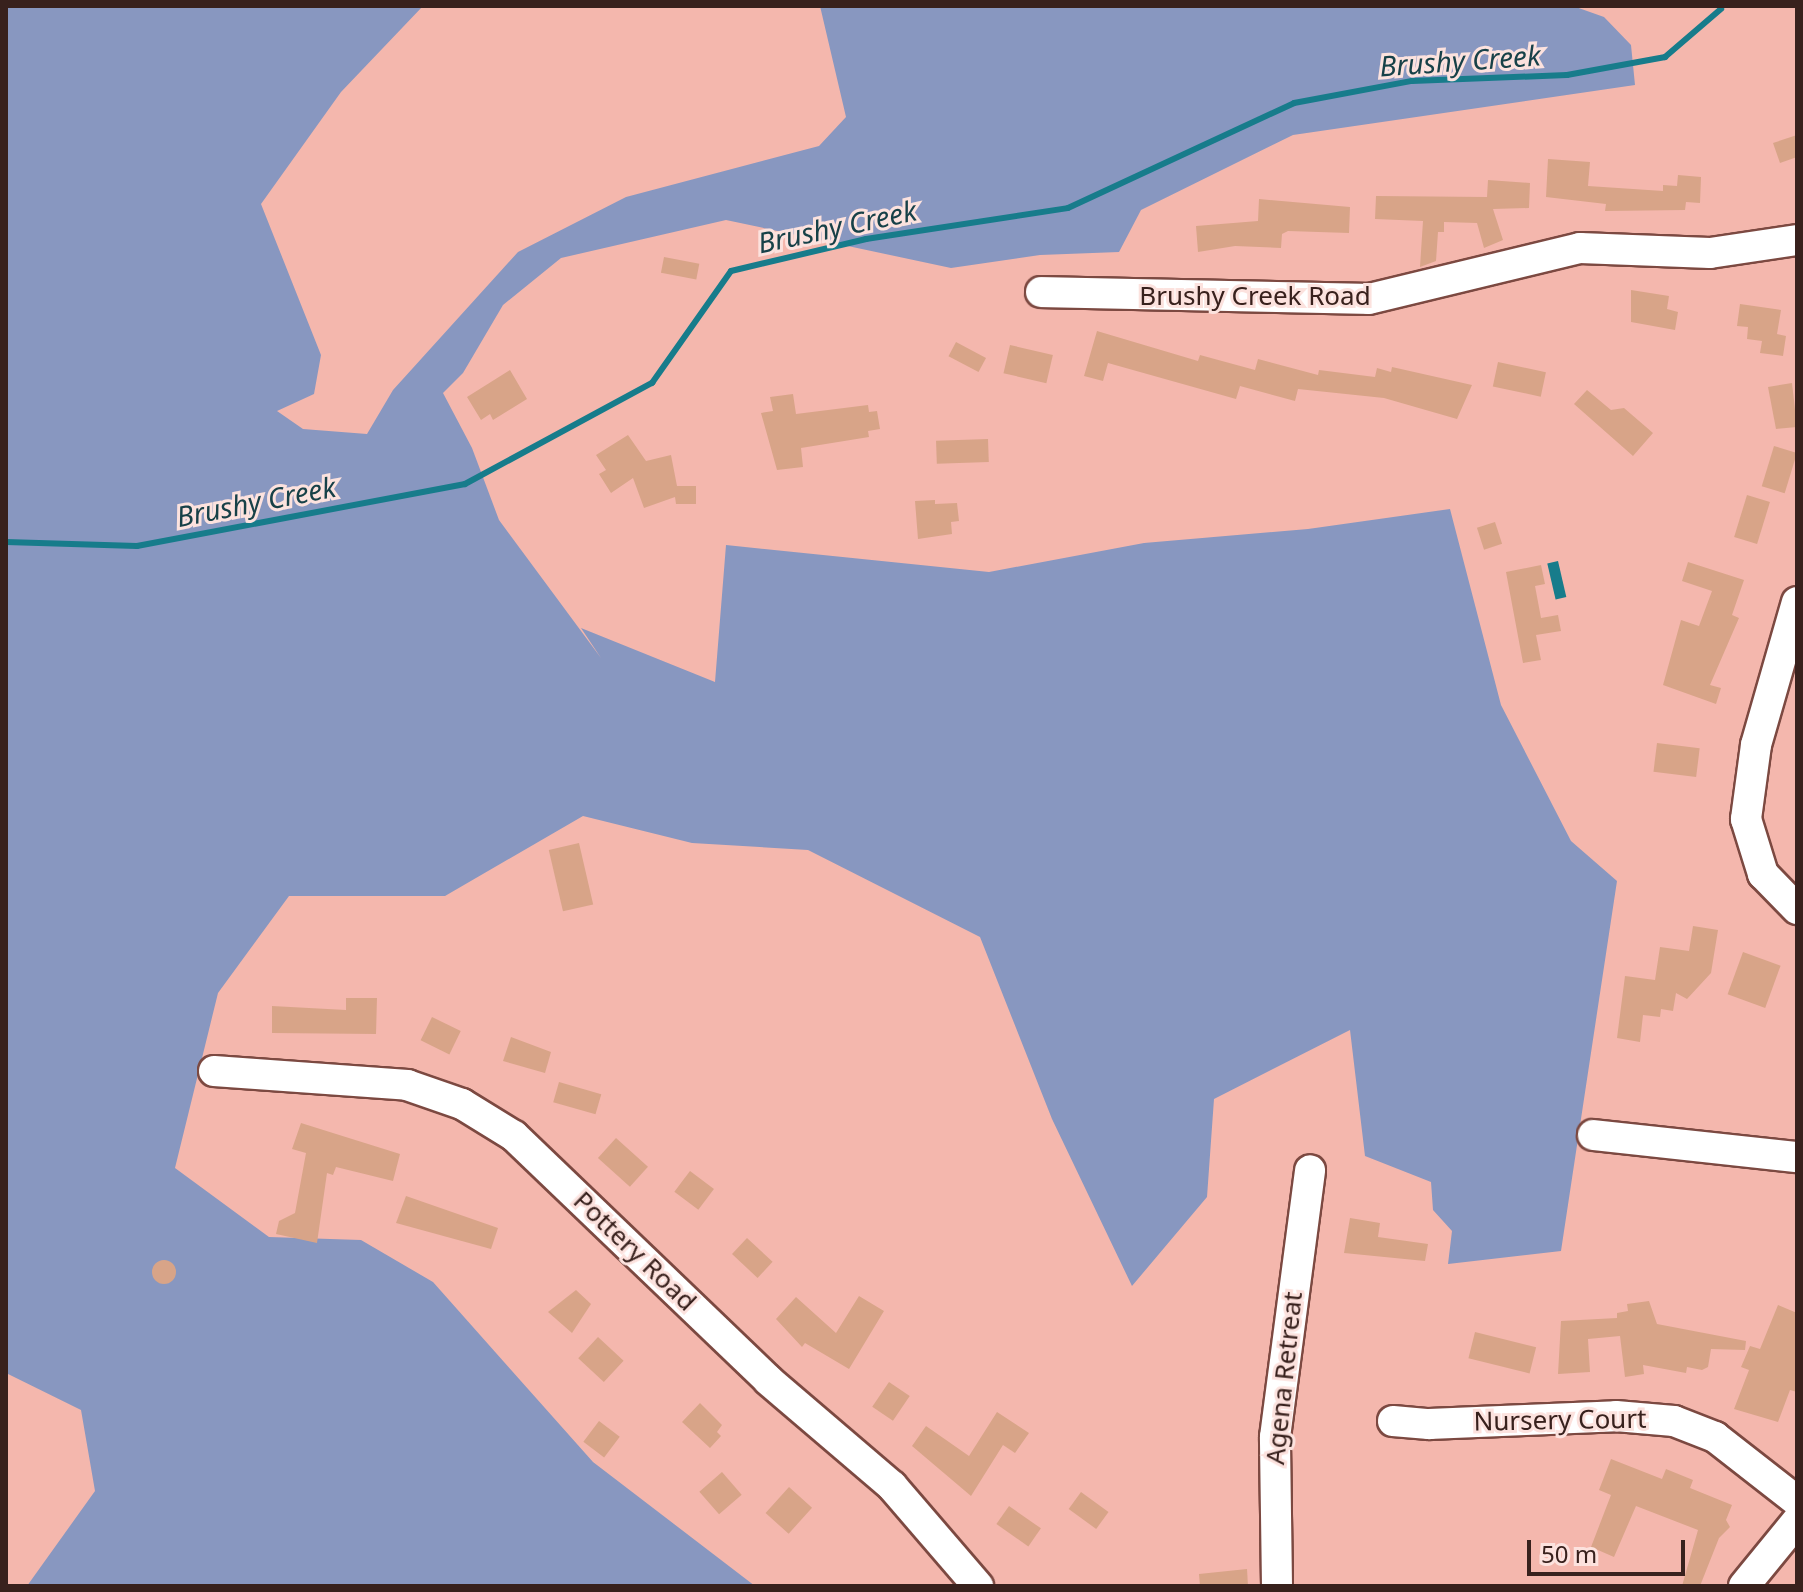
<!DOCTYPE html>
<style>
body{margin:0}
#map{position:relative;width:1803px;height:1592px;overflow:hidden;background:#f4b7ad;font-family:"Noto Sans",sans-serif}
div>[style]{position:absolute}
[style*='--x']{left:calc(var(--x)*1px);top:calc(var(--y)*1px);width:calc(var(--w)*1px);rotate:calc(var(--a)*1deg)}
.green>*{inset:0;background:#8897c0}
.water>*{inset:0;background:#177c8b;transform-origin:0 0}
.stream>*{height:6px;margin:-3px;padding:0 3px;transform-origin:3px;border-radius:3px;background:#177c8b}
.building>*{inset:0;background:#d8a488;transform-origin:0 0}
.round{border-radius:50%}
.roads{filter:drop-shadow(2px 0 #7c4941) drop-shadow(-2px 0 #7c4941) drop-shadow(0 2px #7c4941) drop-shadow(0 -2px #7c4941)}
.minor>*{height:30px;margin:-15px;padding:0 15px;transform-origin:15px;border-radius:15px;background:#fff}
span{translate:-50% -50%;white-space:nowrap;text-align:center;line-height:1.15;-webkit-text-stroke:6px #fce2de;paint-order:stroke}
.street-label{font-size:26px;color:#38211d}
.water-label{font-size:28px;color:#174148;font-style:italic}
.frame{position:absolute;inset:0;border:8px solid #38211d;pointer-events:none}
.scale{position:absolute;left:1527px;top:1540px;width:158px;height:36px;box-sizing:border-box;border:4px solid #38211d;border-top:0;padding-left:10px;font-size:24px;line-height:28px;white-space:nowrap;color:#38211d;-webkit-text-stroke:6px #fce2de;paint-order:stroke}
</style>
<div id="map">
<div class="green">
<i style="clip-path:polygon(6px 6px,423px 6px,341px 92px,261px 204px,321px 355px,314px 394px,277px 411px,303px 429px,367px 434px,393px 390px,518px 252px,626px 197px,819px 146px,846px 117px,820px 6px,1573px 6px,1604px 17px,1631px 45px,1635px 85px,1293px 135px,1141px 210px,1119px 252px,1040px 255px,951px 268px,726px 220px,561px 258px,503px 305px,463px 373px,443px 393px,472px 448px,499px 520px,601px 658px,581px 628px,715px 682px,726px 545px,989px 572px,1144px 543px,1308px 529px,1450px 509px,1501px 705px,1571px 841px,1617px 881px,1561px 1251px,1448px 1264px,1452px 1231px,1433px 1210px,1431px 1182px,1365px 1156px,1350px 1030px,1214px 1099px,1207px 1197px,1132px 1286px,1052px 1119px,980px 937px,808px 850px,692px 843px,583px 816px,445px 896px,289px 896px,218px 993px,175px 1168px,269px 1237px,361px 1240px,433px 1282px,593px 1462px,755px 1586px,27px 1586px,95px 1491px,81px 1410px,6px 1373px)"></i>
</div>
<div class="water">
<i style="left:1558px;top:561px;width:37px;height:11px;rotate:77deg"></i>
</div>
<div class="stream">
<i style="--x:6;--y:542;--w:131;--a:1.7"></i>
<i style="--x:137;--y:546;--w:334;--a:-10.7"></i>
<i style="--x:465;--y:484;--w:213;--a:-28.4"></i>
<i style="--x:652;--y:383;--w:137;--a:-54.8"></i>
<i style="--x:731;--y:271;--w:139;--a:-13.3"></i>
<i style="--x:866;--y:239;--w:204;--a:-8.7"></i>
<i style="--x:1068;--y:208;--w:249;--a:-24.9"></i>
<i style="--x:1294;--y:103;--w:120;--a:-10.6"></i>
<i style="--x:1412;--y:81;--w:155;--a:-2.2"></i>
<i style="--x:1567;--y:75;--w:100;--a:-10.4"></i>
<i style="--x:1665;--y:57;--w:74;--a:-40.6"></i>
</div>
<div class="building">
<i style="clip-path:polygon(1797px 135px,1797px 157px,1780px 163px,1773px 143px)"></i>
<i style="clip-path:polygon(1548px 159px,1590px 162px,1588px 186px,1663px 191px,1663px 185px,1677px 186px,1678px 175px,1701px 177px,1700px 203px,1686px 202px,1685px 210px,1605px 211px,1606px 204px,1546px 197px)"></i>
<i style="clip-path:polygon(1488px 180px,1530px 183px,1529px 208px,1493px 209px,1503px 240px,1484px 248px,1477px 223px,1444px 222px,1444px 232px,1438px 232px,1436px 261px,1420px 267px,1423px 221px,1375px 219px,1376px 196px,1487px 197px)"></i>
<i style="clip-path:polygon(1259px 199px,1350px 207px,1349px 233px,1288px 231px,1282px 234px,1281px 248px,1235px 246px,1198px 252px,1196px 226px,1258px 221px)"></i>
<i style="left:664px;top:257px;width:36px;height:16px;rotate:11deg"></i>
<i style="clip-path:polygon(1631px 290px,1669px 296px,1667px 309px,1678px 312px,1675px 330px,1631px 322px)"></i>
<i style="clip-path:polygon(1740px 304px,1781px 310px,1777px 334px,1786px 336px,1783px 356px,1760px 353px,1762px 341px,1747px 339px,1748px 327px,1737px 326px)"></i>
<i style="clip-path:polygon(1097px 331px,1198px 361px,1200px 355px,1255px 370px,1258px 359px,1318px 375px,1319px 370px,1375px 377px,1377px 368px,1391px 372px,1392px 367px,1472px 385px,1457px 419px,1384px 398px,1298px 389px,1295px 401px,1240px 386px,1236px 399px,1108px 363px,1103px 381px,1084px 376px)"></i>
<i style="left:956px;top:342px;width:34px;height:16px;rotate:28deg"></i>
<i style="left:1010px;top:345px;width:44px;height:29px;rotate:13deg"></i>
<i style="left:1498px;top:362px;width:49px;height:25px;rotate:12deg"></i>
<i style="clip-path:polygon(510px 370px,527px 399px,493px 420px,490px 414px,481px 420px,467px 397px)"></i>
<i style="clip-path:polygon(1792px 383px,1797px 427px,1776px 429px,1768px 387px)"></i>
<i style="clip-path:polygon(1587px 390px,1611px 410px,1624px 408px,1653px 433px,1633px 456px,1574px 404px)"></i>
<i style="clip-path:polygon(793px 394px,796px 414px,868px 405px,869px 412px,877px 411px,880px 429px,868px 431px,869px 437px,801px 448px,803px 467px,777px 470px,761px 413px,773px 411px,770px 397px)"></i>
<i style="clip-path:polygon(628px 435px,646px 461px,671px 455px,677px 486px,696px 486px,696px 504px,676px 504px,675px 497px,644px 508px,633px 478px,611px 493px,599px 474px,606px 470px,596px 455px)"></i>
<i style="left:988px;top:439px;width:23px;height:52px;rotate:88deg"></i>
<i style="left:1774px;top:446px;width:24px;height:42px;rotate:17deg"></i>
<i style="left:1747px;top:495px;width:24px;height:44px;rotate:17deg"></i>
<i style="clip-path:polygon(935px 500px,935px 504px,957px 503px,959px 521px,951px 522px,952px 534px,918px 539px,915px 501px)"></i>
<i style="left:1495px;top:522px;width:23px;height:19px;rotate:72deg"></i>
<i style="clip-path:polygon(1688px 562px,1744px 580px,1732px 615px,1739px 618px,1710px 685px,1721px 688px,1716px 704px,1663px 685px,1681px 620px,1699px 626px,1712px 591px,1682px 581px)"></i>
<i style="clip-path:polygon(1541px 565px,1545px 584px,1535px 586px,1541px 618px,1558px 615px,1561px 631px,1536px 635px,1541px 660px,1523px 663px,1506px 572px)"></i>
<i style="left:1657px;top:743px;width:43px;height:29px;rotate:7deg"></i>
<i style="left:579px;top:843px;width:63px;height:31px;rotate:77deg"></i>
<i style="clip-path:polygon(1693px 926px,1718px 930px,1711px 973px,1687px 999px,1676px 993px,1673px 1011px,1661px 1009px,1660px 1017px,1643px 1015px,1640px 1042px,1617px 1038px,1625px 976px,1655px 980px,1660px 947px,1689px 951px)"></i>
<i style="left:1743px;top:952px;width:40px;height:45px;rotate:20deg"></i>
<i style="clip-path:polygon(346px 998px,377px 998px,376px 1034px,272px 1033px,272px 1006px,346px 1010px)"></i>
<i style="left:432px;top:1017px;width:32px;height:26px;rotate:26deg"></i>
<i style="clip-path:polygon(511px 1037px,551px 1052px,545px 1073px,503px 1061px)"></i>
<i style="left:559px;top:1082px;width:44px;height:21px;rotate:16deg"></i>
<i style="clip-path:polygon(301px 1123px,400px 1154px,393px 1181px,336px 1167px,333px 1175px,327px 1173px,317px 1243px,276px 1234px,279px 1221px,295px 1213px,306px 1153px,292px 1149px)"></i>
<i style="left:616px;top:1138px;width:43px;height:27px;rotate:42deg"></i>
<i style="left:690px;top:1171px;width:30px;height:26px;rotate:37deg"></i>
<i style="clip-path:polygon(406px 1196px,498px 1228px,491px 1249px,396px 1223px)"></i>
<i style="clip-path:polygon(1350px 1218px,1380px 1223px,1378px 1237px,1428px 1244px,1425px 1261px,1344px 1253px)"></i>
<i style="left:747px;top:1238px;width:35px;height:22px;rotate:43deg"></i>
<i class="round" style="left:152px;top:1260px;width:24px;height:24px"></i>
<i style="clip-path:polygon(576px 1290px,591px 1304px,572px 1333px,548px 1312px)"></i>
<i style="clip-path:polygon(859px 1296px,884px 1311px,849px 1369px,805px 1343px,802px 1347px,776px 1319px,796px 1297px,836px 1333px)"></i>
<i style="clip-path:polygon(1649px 1301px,1657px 1324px,1746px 1341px,1745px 1350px,1711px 1349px,1708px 1367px,1702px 1370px,1687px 1367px,1686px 1373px,1643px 1365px,1644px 1374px,1625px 1377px,1620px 1336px,1588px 1339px,1590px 1372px,1558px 1374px,1561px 1321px,1617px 1318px,1617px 1313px,1628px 1311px,1627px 1304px)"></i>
<i style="clip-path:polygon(1778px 1305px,1797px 1313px,1797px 1392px,1790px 1390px,1778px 1422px,1734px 1409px,1749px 1370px,1741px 1367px,1750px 1346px,1760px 1349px)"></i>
<i style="left:1475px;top:1332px;width:63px;height:27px;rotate:14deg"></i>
<i style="left:598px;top:1337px;width:35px;height:29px;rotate:43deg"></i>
<i style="left:889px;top:1382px;width:25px;height:30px;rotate:34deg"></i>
<i style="clip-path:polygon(700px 1403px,722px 1425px,717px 1432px,721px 1436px,710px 1448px,682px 1422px)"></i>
<i style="clip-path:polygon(997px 1412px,1029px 1433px,1015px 1453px,1003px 1445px,971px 1496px,912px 1446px,926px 1426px,969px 1456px)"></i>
<i style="left:599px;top:1421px;width:26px;height:26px;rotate:37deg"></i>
<i style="clip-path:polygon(1611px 1459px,1662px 1479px,1666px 1469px,1693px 1480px,1690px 1488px,1732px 1505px,1726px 1520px,1730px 1527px,1719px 1538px,1700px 1586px,1682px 1586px,1698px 1530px,1636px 1506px,1614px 1557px,1591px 1547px,1611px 1495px,1599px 1490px)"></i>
<i style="left:722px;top:1472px;width:30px;height:30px;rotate:49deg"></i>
<i style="left:789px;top:1487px;width:31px;height:35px;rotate:42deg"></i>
<i style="left:1081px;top:1492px;width:34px;height:21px;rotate:36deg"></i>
<i style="left:1009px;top:1506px;width:39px;height:22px;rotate:35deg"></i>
<i style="clip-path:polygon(1247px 1569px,1248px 1586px,1200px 1586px,1199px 1574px)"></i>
</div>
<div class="roads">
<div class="minor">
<i style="--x:1041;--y:292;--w:328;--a:1.2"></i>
<i style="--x:1369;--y:299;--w:217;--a:-13.6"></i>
<i style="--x:1580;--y:248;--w:130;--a:2.2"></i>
<i style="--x:1710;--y:253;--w:88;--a:-8.5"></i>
<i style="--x:1797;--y:602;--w:149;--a:106"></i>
<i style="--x:1756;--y:745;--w:75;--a:97.7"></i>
<i style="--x:1746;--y:819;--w:58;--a:72.8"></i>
<i style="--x:1763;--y:874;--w:49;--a:45.8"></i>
<i style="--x:214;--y:1071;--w:194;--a:4.1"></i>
<i style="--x:407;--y:1085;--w:58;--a:19.1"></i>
<i style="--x:462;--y:1104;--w:61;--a:31.6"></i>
<i style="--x:514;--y:1136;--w:352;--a:43.8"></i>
<i style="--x:768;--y:1380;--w:163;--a:40.5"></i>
<i style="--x:892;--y:1486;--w:132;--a:49.3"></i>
<i style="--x:1593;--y:1135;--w:205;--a:6.2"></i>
<i style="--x:1393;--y:1421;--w:36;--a:5"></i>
<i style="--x:1429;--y:1424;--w:187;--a:-2.4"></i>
<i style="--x:1616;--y:1416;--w:58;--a:4.9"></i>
<i style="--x:1674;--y:1421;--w:44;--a:21.3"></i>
<i style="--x:1715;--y:1437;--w:104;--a:38"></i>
<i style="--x:1277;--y:1586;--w:149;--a:-90.8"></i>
<i style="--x:1275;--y:1437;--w:269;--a:-82.5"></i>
<i style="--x:1744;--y:1586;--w:84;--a:-50.8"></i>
</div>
</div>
<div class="street-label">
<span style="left:1255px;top:296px">Brushy Creek Road</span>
<span style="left:635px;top:1251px;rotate:44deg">Pottery Road</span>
<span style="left:1284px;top:1378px;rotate:-84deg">Agena Retreat</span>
<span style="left:1560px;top:1420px;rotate:-1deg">Nursery Court</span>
</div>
<div class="water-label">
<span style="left:1460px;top:60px;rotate:-4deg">Brushy Creek</span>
<span style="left:837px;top:226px;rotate:-12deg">Brushy Creek</span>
<span style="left:256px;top:501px;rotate:-11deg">Brushy Creek</span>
</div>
<div class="frame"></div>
<div class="scale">50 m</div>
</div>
